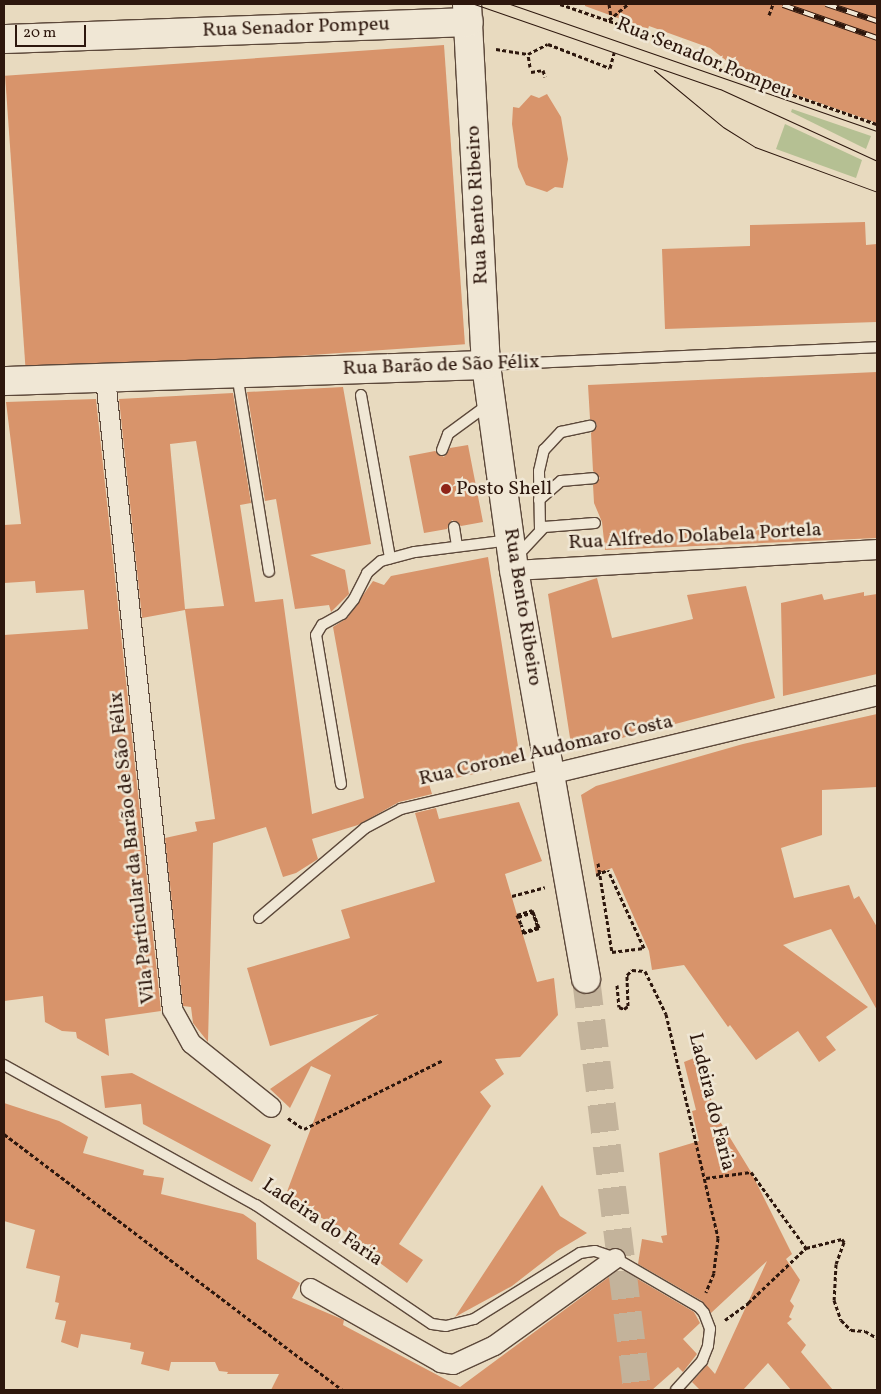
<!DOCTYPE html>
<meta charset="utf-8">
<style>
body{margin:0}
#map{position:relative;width:881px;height:1394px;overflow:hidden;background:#e8dabf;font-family:Vollkorn,serif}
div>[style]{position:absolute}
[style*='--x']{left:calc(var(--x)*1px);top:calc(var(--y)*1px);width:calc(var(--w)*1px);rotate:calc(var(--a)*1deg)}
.green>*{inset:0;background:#b5c093}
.building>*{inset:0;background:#d8946b;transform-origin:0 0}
.secondary-tunnel>*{height:28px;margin-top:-14px;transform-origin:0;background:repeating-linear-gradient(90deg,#c3b39b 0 28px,transparent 0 42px)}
.path>*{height:3px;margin-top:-1.5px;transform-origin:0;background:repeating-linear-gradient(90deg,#2d170d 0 4px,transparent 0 6.5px)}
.roads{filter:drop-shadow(1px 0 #5c483a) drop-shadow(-1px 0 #5c483a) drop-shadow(0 1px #5c483a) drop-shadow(0 -1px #5c483a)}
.lane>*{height:10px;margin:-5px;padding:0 5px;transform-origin:5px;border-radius:5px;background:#f0e7d5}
.street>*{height:19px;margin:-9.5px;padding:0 9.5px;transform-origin:9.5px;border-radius:9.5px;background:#f0e7d5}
.secondary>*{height:28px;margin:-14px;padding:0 14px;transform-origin:14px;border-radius:14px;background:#f0e7d5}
.tram>*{height:1px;margin:-0.5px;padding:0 0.5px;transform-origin:0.5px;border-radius:0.5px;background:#2d170d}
.rail>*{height:5.5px;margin-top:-2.75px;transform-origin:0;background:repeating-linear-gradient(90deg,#f0e7d5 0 11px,#2d170d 0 22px);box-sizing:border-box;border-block:1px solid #2d170d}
.path-bridge>*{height:3px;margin-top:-1.5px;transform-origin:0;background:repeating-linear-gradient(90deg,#2d170d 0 4px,transparent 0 6.5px)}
.dots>*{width:14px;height:14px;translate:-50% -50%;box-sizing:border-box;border:2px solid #f0e7d5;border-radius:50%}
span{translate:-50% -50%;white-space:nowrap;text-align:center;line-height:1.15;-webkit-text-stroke:5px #f0e7d5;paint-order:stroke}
.street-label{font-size:20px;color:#2d170d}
.poi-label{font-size:20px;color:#2d170d}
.left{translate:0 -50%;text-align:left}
.frame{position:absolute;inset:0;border:5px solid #2d170d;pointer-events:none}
.scale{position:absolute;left:15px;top:25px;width:71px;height:22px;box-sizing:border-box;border:2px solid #2d170d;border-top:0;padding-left:6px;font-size:15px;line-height:18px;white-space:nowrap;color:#2d170d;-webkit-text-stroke:4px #f0e7d5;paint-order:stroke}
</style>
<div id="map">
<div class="green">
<i style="clip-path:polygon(792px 109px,871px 136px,866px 149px,791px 112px)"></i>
<i style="clip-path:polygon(785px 124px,862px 160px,856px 178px,776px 149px)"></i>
</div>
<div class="building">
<i style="clip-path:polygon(585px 4px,877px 4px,877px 123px,734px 73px,736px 68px,710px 48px,649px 26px,648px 29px,585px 6px)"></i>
<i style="left:444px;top:45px;width:300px;height:440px;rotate:86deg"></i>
<i style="clip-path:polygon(547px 94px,561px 117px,568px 159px,563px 188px,555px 187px,547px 192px,526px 185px,518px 167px,512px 124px,513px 107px,519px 108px,531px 95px,539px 98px)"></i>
<i style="clip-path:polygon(865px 222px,866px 245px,877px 244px,877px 322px,665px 329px,662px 249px,750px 246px,750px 225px)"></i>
<i style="clip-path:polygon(877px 372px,877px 538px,605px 550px,602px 522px,594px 503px,593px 485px,600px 478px,593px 471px,591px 433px,597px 425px,590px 419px,588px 385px)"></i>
<i style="clip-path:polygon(343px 387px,371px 544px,310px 555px,345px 570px,349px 594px,331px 612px,329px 605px,295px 609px,276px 499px,265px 501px,247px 392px)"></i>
<i style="clip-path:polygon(evenodd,233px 393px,251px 503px,240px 505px,255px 602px,283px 599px,312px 814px,364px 798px,333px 627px,347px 618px,373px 581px,384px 585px,391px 576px,488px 557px,520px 759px,515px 765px,429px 784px,432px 794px,399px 802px,358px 825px,312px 839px,318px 859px,296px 873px,283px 877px,266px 827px,213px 843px,208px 1042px,193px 1023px,191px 1007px,183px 1006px,165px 838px,197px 831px,195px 822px,215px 819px,185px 610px,142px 618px,119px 399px,233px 393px,196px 441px,224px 606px,185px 609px,170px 444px,196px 441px)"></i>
<i style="clip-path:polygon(96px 399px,161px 1011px,105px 1019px,109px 1056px,77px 1038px,76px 1032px,62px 1031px,45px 1022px,43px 996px,4px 1001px,4px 635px,88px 629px,84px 590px,36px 593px,35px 581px,4px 583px,4px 525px,21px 524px,6px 402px)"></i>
<i style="clip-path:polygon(468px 445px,483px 522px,461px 526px,452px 520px,447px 529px,424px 533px,409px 456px,435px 451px,444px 457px,450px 448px)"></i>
<i style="clip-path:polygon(597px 578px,612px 638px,693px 619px,687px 595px,746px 586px,775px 698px,572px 751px,548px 594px)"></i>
<i style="clip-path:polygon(864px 592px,864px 596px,877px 594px,877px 674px,783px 696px,781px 603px,822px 594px,824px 600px)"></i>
<i style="clip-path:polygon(877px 714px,877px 787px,822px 790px,822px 835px,781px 848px,794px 898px,849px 885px,854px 899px,859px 896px,877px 927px,877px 1010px,831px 929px,783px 945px,868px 1007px,826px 1037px,836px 1050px,819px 1062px,798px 1031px,756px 1060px,730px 1025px,728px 1027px,684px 965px,652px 970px,649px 951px,612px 868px,596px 874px,581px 795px,596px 786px,743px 744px)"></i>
<i style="clip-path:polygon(519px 802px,542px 861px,505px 874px,537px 982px,554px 978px,558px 1015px,520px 1057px,495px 1059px,504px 1074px,480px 1092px,491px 1106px,399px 1244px,423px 1260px,407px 1283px,353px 1243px,355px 1237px,285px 1197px,331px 1075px,311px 1066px,290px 1108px,270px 1089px,379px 1014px,270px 1046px,247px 968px,350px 938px,341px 910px,435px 882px,415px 813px,436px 808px,439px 819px)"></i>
<i style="clip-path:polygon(694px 1058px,721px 1123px,751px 1172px,792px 1254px,786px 1259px,800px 1280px,790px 1301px,794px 1306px,789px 1317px,792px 1319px,787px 1323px,806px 1345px,801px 1352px,833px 1390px,791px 1390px,768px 1363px,743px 1390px,700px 1390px,692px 1382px,707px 1365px,715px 1374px,767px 1261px,711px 1313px,702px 1301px,638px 1264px,642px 1239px,663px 1243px,661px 1236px,667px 1235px,659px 1153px,699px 1141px,692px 1111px,696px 1110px,684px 1062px)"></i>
<i style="clip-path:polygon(132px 1073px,271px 1145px,252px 1182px,143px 1124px,141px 1104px,105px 1108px,101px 1076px)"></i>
<i style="clip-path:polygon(4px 1103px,59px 1121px,88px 1137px,83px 1153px,144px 1170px,143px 1175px,164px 1178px,161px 1194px,243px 1214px,256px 1223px,257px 1259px,300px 1283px,292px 1298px,344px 1320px,343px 1325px,460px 1387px,613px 1274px,635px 1285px,636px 1278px,694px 1312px,700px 1323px,683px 1339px,697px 1354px,683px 1372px,678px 1367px,652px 1390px,271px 1390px,279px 1374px,227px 1374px,228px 1372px,219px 1371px,215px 1362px,171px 1362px,169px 1371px,141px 1364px,144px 1352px,130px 1349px,131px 1343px,81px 1334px,78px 1348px,61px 1342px,66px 1321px,55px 1319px,59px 1303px,55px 1302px,60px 1276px,26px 1268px,35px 1230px,4px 1221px)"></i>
<i style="clip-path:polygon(542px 1185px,560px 1216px,587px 1233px,557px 1251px,512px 1286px,455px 1317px)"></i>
</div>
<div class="secondary-tunnel">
<i style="--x:586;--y:979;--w:414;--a:82.9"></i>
</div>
<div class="path">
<i style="--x:560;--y:4;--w:130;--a:18.9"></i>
<i style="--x:683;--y:46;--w:37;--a:35"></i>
<i style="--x:713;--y:67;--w:174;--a:19.2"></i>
<i style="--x:609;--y:4;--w:12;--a:81"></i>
<i style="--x:769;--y:15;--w:12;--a:-70"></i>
<i style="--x:609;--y:20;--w:25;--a:-40"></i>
<i style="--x:496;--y:49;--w:32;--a:9"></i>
<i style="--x:530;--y:67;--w:13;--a:-99"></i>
<i style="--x:528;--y:54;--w:22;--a:-27"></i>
<i style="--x:548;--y:44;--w:66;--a:21.2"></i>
<i style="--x:610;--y:68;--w:16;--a:-75"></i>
<i style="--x:531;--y:72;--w:12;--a:-9"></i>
<i style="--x:543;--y:70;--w:7;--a:74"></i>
<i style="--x:596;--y:875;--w:13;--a:-23"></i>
<i style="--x:512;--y:896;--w:34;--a:-15"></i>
<i style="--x:518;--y:917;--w:16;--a:-18"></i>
<i style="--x:533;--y:912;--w:17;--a:69"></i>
<i style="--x:539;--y:928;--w:16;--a:162"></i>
<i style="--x:524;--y:933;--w:9;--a:-108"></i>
<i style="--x:617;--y:985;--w:22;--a:85"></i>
<i style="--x:619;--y:1007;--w:5;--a:22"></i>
<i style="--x:624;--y:1009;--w:5;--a:-37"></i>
<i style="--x:628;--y:1006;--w:31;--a:-92"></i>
<i style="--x:627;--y:975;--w:7;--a:-45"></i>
<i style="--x:632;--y:970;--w:13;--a:4"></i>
<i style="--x:645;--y:971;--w:48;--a:64"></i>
<i style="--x:666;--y:1014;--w:230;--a:76.9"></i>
<i style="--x:718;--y:1238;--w:35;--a:97"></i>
<i style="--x:714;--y:1273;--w:21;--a:113"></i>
<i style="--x:288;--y:1118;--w:19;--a:35"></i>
<i style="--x:304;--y:1129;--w:155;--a:-26.4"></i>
<i style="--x:4;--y:1134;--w:425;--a:37.1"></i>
<i style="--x:706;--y:1178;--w:45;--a:-7.6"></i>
<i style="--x:751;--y:1172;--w:94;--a:54.1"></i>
<i style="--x:806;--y:1248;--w:37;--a:-14"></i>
<i style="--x:842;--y:1239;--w:4;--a:56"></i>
<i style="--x:844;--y:1242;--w:23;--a:110"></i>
<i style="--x:836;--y:1264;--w:36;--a:93"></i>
<i style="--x:834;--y:1300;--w:21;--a:71"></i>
<i style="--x:841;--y:1320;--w:14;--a:45"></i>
<i style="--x:851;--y:1330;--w:14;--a:4"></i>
<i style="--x:865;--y:1331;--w:14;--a:30"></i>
<i style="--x:725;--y:1320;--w:29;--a:-36"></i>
<i style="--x:748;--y:1303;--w:80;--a:-43.5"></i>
</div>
<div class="roads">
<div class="lane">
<i style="--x:486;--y:365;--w:391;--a:-2.6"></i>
<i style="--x:237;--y:374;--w:200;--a:80.8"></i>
<i style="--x:361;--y:395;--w:166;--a:79.9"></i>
<i style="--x:442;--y:450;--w:17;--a:-69"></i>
<i style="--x:448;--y:434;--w:51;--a:-36.2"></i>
<i style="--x:539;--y:500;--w:29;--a:-41"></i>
<i style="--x:561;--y:481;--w:32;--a:-5"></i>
<i style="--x:454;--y:527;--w:19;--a:81"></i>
<i style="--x:540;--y:529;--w:58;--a:-91"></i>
<i style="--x:539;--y:471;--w:22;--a:-77"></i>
<i style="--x:544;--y:450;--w:25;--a:-47"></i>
<i style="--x:561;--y:432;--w:30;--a:-12"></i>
<i style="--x:517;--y:556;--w:40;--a:-47"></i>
<i style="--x:544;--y:527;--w:51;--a:-4.5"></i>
<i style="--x:341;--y:784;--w:151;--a:-99.5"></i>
<i style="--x:316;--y:635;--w:12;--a:-59"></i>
<i style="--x:322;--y:625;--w:23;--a:-29"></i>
<i style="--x:342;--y:614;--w:19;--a:-51"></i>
<i style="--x:354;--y:599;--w:29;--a:-63"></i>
<i style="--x:367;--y:573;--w:18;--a:-41"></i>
<i style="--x:381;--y:561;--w:35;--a:-15"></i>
<i style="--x:415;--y:552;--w:96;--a:-7.2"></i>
<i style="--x:259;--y:918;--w:139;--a:-40.3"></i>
<i style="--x:365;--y:828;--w:41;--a:-27.8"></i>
<i style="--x:401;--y:809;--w:151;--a:-13.4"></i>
<i style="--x:4;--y:1065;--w:288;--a:29.1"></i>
<i style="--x:256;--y:1205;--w:212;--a:34.1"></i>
<i style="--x:432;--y:1324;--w:14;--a:8"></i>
<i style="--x:446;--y:1326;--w:29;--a:-14"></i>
<i style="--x:474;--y:1319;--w:125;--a:-31.9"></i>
<i style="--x:580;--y:1253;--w:15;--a:-8"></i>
<i style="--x:595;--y:1251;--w:21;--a:19"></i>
<i style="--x:615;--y:1258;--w:97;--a:30.3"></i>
<i style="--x:699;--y:1307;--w:8;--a:50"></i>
<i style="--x:704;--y:1313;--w:17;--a:69"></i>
<i style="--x:710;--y:1329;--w:17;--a:97"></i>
<i style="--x:708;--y:1346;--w:16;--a:112"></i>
<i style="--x:702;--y:1361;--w:39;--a:132"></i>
</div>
<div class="street">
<i style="--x:105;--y:378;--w:635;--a:83.94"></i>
<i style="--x:172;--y:1009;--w:39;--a:61"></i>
<i style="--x:191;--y:1043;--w:102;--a:38.7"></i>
<i style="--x:514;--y:570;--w:364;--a:-3.3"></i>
<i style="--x:549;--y:774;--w:337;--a:-13.5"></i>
<i style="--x:310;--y:1288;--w:150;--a:29.6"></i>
<i style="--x:440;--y:1362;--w:13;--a:9"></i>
<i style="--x:453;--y:1364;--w:45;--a:-24.9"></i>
<i style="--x:494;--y:1345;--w:149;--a:-35.7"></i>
</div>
<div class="secondary">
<i style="--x:467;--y:4;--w:361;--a:87"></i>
<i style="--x:486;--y:365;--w:207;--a:82.2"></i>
<i style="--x:514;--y:570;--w:415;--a:80"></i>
<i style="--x:4;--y:39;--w:465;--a:-2.1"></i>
<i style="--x:4;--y:381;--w:482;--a:-1.9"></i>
</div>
</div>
<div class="tram">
<i style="--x:474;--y:4;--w:260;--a:19.1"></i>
<i style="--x:720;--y:89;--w:173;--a:24.6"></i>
<i style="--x:510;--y:4;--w:388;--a:19.1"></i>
<i style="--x:654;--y:70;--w:89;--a:39.6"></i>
<i style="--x:723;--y:127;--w:38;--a:32"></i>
<i style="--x:755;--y:147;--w:130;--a:20.2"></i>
</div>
<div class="rail">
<i style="--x:826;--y:4;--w:54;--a:18.4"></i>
<i style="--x:783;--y:5;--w:100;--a:19.3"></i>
</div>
<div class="path-bridge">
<i style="--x:598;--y:863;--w:90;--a:81.1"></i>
<i style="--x:612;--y:952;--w:32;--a:-7"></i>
<i style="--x:644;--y:948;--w:86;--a:-114.8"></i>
<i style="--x:521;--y:924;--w:10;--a:-114"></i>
<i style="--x:517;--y:915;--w:16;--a:-18"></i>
<i style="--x:532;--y:910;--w:18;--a:71"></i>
<i style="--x:538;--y:927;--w:18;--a:161"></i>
</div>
<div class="dots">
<i style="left:446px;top:489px;background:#8f2418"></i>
</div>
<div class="street-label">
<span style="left:296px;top:28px;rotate:-2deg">Rua Senador Pompeu</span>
<span style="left:704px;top:59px;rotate:22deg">Rua Senador Pompeu</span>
<span style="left:478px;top:205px;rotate:-93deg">Rua Bento Ribeiro</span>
<span style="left:441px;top:366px;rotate:-2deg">Rua Barão de São Félix</span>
<span style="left:695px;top:537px;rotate:-3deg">Rua Alfredo Dolabela Portela</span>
<span style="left:522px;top:607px;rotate:81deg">Rua Bento Ribeiro</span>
<span style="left:546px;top:751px;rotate:-13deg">Rua Coronel Audomaro Costa</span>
<span style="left:133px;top:848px;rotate:-96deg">Vila Particular da Barão de São Félix</span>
<span style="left:711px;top:1102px;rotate:76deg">Ladeira do Faria</span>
<span style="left:322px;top:1223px;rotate:34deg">Ladeira do Faria</span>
</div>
<div class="poi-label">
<span class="left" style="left:456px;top:489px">Posto Shell</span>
</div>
<div class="frame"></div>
<div class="scale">20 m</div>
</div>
